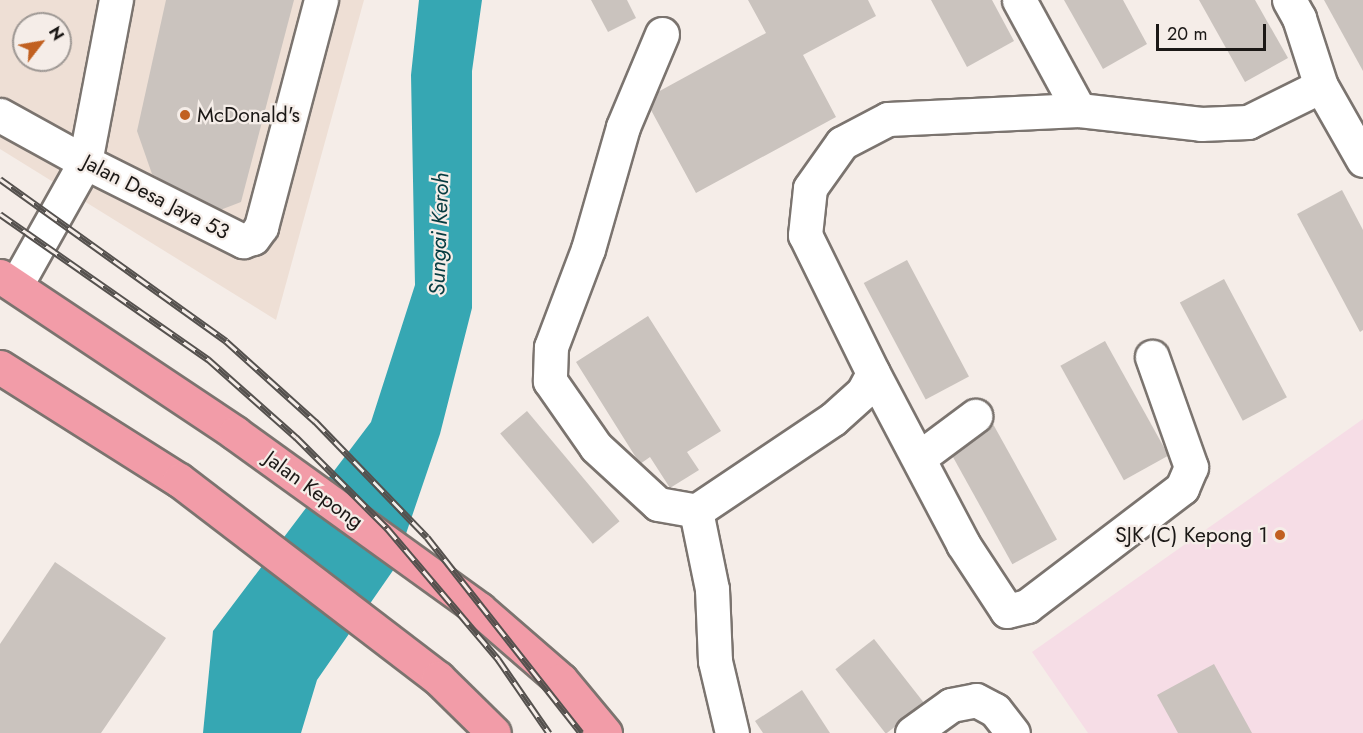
<!DOCTYPE html>
<style>
body{margin:0}
#map{position:relative;width:1363px;height:733px;overflow:hidden;background:#f5ede8;font-family:Jost,sans-serif}
div>[style]{position:absolute}
[style*='--x']{left:calc(var(--x)*1px);top:calc(var(--y)*1px);width:calc(var(--w)*1px);rotate:calc(var(--a)*1deg)}
.built>*{inset:0;background:#eedfd5}
.education>*{inset:0;background:#f6dde6}
.water>*{inset:0;background:#36a7b3}
.building>*{inset:0;background:#cac3be;transform-origin:0 0}
.roads{filter:drop-shadow(2px 0 #7b746f) drop-shadow(-2px 0 #7b746f) drop-shadow(0 2px #7b746f) drop-shadow(0 -2px #7b746f)}
.minor>*{height:33px;margin:-16.5px;padding:0 16.5px;transform-origin:16.5px;border-radius:16.5px;background:#fff}
.major>*{height:33px;margin:-16.5px;padding:0 16.5px;transform-origin:16.5px;border-radius:16.5px;background:#f29ca8}
.rail>*{height:7px;margin-top:-3.5px;transform-origin:0;background:repeating-linear-gradient(90deg,#f5ede8 0 14px,#55514e 0 28px);box-sizing:border-box;border-block:2px solid #55514e}
.dots>*{width:16px;height:16px;translate:-50% -50%;box-sizing:border-box;border:3px solid #f5ede8;border-radius:50%}
span{translate:-50% -50%;white-space:nowrap;text-align:center;line-height:1.15;-webkit-text-stroke:4.5px #f5ede8;paint-order:stroke}
.poi-label{font-size:21px;color:#1b1816}
.left{translate:0 -50%;text-align:left}
.right{translate:-100% -50%;text-align:right}
.street-label{font-size:21px;color:#1b1816}
.water-label{font-size:22px;color:#063b40;font-style:italic}
.north{position:absolute;left:12px;top:12px;width:60px;height:60px;box-sizing:border-box;background:#f5ede8;border:2px solid #9e9894;border-radius:50%;rotate:59deg;font-size:16px;font-weight:700;line-height:24px;text-align:center;color:#1b1816}
.north::after{content:'';display:block;margin:auto;width:21px;height:27px;background:#c16020;clip-path:polygon(50% 0,100% 100%,50% 72%,0 100%)}
.scale{position:absolute;left:1156px;top:24px;width:110px;height:27px;box-sizing:border-box;border:3px solid #1b1816;border-top:0;padding-left:8px;font-size:18px;line-height:21px;white-space:nowrap;color:#1b1816;-webkit-text-stroke:4px #f5ede8;paint-order:stroke}
</style>
<div id="map">
<div class="built">
<i style="clip-path:polygon(evenodd,0 0,364px 0,276px 320px,0 149px,0 0,24px 24px,60px 24px,60px 60px,24px 60px,24px 24px)"></i>
</div>
<div class="education">
<i style="clip-path:polygon(1363px 419px,1363px 733px,1088px 733px,1032px 652px)"></i>
</div>
<div class="water">
<i style="clip-path:polygon(419px 0,482px 0,472px 71px,472px 308px,440px 434px,394px 569px,317px 680px,301px 733px,203px 733px,213px 631px,371px 422px,415px 285px,411px 75px)"></i>
</div>
<div class="building">
<i style="clip-path:polygon(166px 0,294px 0,241px 202px,215px 212px,152px 174px,137px 131px)"></i>
<i style="clip-path:polygon(591px 0,627px 0,636px 18px,608px 32px)"></i>
<i style="clip-path:polygon(748px 0,868px 0,876px 16px,803px 55px,836px 117px,696px 193px,645px 99px,766px 33px)"></i>
<i style="clip-path:polygon(931px 0,992px 0,1014px 41px,967px 67px)"></i>
<i style="clip-path:polygon(1064px 0,1123px 0,1147px 44px,1103px 69px)"></i>
<i style="clip-path:polygon(1199px 0,1255px 0,1288px 58px,1245px 82px)"></i>
<i style="clip-path:polygon(1324px 0,1363px 0,1363px 71px)"></i>
<i style="clip-path:polygon(1342px 190px,1363px 230px,1363px 330px,1360px 332px,1297px 214px)"></i>
<i style="left:907px;top:260px;width:132px;height:49px;rotate:62deg"></i>
<i style="left:1224px;top:279px;width:134px;height:50px;rotate:62deg"></i>
<i style="clip-path:polygon(648px 316px,721px 431px,687px 452px,699px 470px,670px 488px,650px 457px,640px 464px,576px 362px)"></i>
<i style="left:1105px;top:341px;width:131px;height:51px;rotate:61deg"></i>
<i style="left:527px;top:411px;width:144px;height:35px;rotate:50deg"></i>
<i style="left:993px;top:424px;width:132px;height:51px;rotate:61deg"></i>
<i style="clip-path:polygon(55px 562px,166px 638px,101px 733px,0 733px,0 644px)"></i>
<i style="left:874px;top:639px;width:82px;height:49px;rotate:52deg"></i>
<i style="clip-path:polygon(1214px 664px,1252px 733px,1178px 733px,1157px 695px)"></i>
<i style="clip-path:polygon(802px 690px,830px 733px,763px 733px,755px 721px)"></i>
</div>
<div class="roads">
<div class="minor">
<i style="--x:1019;--y:0;--w:125;--a:61.4"></i>
<i style="--x:1289;--y:0;--w:21;--a:61"></i>
<i style="--x:1299;--y:18;--w:71;--a:72.1"></i>
<i style="--x:1321;--y:86;--w:85;--a:60.4"></i>
<i style="--x:662;--y:34;--w:101;--a:112.8"></i>
<i style="--x:623;--y:127;--w:127;--a:106"></i>
<i style="--x:588;--y:249;--w:105;--a:110.7"></i>
<i style="--x:551;--y:347;--w:34;--a:92"></i>
<i style="--x:550;--y:381;--w:80;--a:55.1"></i>
<i style="--x:596;--y:447;--w:84;--a:42.6"></i>
<i style="--x:658;--y:504;--w:39;--a:10"></i>
<i style="--x:0;--y:115;--w:97;--a:28.9"></i>
<i style="--x:85;--y:162;--w:177;--a:26.6"></i>
<i style="--x:243;--y:241;--w:10;--a:-17"></i>
<i style="--x:253;--y:238;--w:14;--a:-54"></i>
<i style="--x:261;--y:227;--w:235;--a:-75.2"></i>
<i style="--x:16;--y:285;--w:141;--a:-60.7"></i>
<i style="--x:85;--y:162;--w:165;--a:-79.2"></i>
<i style="--x:873;--y:373;--w:193;--a:62.2"></i>
<i style="--x:963;--y:544;--w:80;--a:56.7"></i>
<i style="--x:1007;--y:611;--w:21;--a:-14"></i>
<i style="--x:1027;--y:606;--w:195;--a:-37.3"></i>
<i style="--x:1182;--y:488;--w:23;--a:-67"></i>
<i style="--x:1191;--y:467;--w:117;--a:-109.5"></i>
<i style="--x:920;--y:457;--w:69;--a:-36.7"></i>
<i style="--x:732;--y:733;--w:74;--a:-103.3"></i>
<i style="--x:715;--y:661;--w:72;--a:-92.4"></i>
<i style="--x:712;--y:589;--w:80;--a:-101.6"></i>
<i style="--x:696;--y:511;--w:165;--a:-33.9"></i>
<i style="--x:833;--y:419;--w:40;--a:-42"></i>
<i style="--x:863;--y:392;--w:21;--a:-62"></i>
<i style="--x:873;--y:373;--w:154;--a:-116.2"></i>
<i style="--x:805;--y:235;--w:47;--a:-83.9"></i>
<i style="--x:810;--y:188;--w:55;--a:-54.6"></i>
<i style="--x:842;--y:143;--w:52;--a:-27.6"></i>
<i style="--x:888;--y:119;--w:191;--a:-2.7"></i>
<i style="--x:1079;--y:110;--w:123;--a:6.5"></i>
<i style="--x:1201;--y:124;--w:47;--a:-2.4"></i>
<i style="--x:1248;--y:122;--w:81;--a:-26.3"></i>
<i style="--x:912;--y:733;--w:48;--a:-35.7"></i>
<i style="--x:951;--y:705;--w:25;--a:-11"></i>
<i style="--x:976;--y:700;--w:21;--a:28"></i>
<i style="--x:995;--y:710;--w:29;--a:52"></i>
</div>
<div class="major">
<i style="--x:0;--y:276;--w:283;--a:33.7"></i>
<i style="--x:235;--y:433;--w:301;--a:35.8"></i>
<i style="--x:479;--y:609;--w:108;--a:40.9"></i>
<i style="--x:561;--y:680;--w:69;--a:50.3"></i>
<i style="--x:0;--y:367;--w:212;--a:32.3"></i>
<i style="--x:179;--y:480;--w:326;--a:37.4"></i>
<i style="--x:438;--y:678;--w:78;--a:44.5"></i>
</div>
</div>
<div class="rail">
<i style="--x:0;--y:179;--w:278;--a:35.6"></i>
<i style="--x:226;--y:341;--w:120;--a:42"></i>
<i style="--x:315;--y:421;--w:161;--a:46"></i>
<i style="--x:427;--y:537;--w:249;--a:51.8"></i>
<i style="--x:0;--y:214;--w:254;--a:34.9"></i>
<i style="--x:208;--y:359;--w:118;--a:41.6"></i>
<i style="--x:296;--y:437;--w:129;--a:45"></i>
<i style="--x:387;--y:528;--w:172;--a:49.7"></i>
<i style="--x:498;--y:659;--w:90;--a:55.4"></i>
</div>
<div class="dots">
<i style="left:185px;top:115px;background:#c16020"></i>
<i style="left:1280px;top:535px;background:#c16020"></i>
</div>
<div class="poi-label">
<span class="left" style="left:197px;top:115px">McDonald's</span>
<span class="right" style="left:1268px;top:535px">SJK (C) Kepong 1</span>
</div>
<div class="street-label">
<span style="left:156px;top:197px;rotate:27deg">Jalan Desa Jaya 53</span>
<span style="left:314px;top:490px;rotate:36deg">Jalan Kepong</span>
</div>
<div class="water-label">
<span style="left:439px;top:234px;rotate:-88deg">Sungai Keroh</span>
</div>
<div class="north">N</div>
<div class="scale">20 m</div>
</div>
